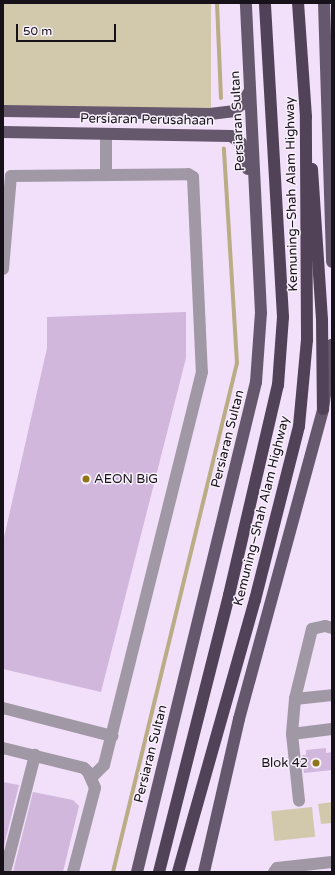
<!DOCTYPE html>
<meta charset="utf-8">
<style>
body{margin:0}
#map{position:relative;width:335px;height:875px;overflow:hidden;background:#f2dffa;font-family:"Varela Round",sans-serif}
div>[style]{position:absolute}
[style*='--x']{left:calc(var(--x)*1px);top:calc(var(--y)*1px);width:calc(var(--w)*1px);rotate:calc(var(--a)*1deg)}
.green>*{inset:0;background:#d2c9ad;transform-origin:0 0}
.stream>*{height:4px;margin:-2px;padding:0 2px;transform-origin:2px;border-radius:2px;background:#baac85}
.building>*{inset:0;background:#d0b7db}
.minor>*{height:12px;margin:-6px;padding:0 6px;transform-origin:6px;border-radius:6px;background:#a098a4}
.major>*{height:12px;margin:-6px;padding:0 6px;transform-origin:6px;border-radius:6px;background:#66586c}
.highway>*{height:12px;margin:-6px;padding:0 6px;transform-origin:6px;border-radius:6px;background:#524258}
.dots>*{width:11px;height:11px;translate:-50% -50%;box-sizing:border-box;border:2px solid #f8f1fc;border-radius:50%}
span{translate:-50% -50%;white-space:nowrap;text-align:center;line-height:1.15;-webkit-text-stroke:3px #f8f1fc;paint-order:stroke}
.street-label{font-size:13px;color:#17111a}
.poi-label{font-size:13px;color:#17111a}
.left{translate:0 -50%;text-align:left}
.right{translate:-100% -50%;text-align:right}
.frame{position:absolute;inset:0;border:4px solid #17111a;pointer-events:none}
.scale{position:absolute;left:16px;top:24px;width:100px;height:18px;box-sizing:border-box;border:2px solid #17111a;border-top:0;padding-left:5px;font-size:12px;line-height:14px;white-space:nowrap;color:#17111a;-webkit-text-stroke:3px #f8f1fc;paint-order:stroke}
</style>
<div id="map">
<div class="green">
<i style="left:3px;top:3px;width:208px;height:107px"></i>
<i style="clip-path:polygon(332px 802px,332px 823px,321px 824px,318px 804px)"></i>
<i style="left:312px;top:807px;width:30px;height:41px;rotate:84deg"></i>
</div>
<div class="stream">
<i style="--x:217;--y:3;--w:95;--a:87.6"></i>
<i style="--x:113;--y:872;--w:524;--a:-76.31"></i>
<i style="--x:237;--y:363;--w:215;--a:-93.5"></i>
</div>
<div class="building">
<i style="clip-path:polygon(186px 312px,186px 358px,101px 692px,3px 669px,3px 542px,47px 348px,47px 317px)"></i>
<i style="clip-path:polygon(326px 748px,326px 753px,332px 752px,332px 770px,304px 773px,302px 755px,306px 755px,306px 750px)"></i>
<i style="clip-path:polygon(3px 782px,19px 785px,3px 850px)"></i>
<i style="clip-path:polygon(33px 792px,73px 800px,79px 806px,63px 872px,13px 872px)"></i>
</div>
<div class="minor">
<i style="--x:106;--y:175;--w:41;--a:-90"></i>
<i style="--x:3;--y:269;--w:93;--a:-85.1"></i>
<i style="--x:11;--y:176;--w:177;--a:-0.6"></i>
<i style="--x:188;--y:174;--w:6;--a:31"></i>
<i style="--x:193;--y:177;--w:195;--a:87.4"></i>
<i style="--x:202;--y:372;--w:405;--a:104"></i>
<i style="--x:104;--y:765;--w:18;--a:135"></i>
<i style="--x:332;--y:628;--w:7;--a:-164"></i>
<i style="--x:325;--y:626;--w:13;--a:167"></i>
<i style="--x:312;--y:629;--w:72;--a:103.7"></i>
<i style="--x:295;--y:699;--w:35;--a:95"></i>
<i style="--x:292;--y:734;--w:40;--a:-7.1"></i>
<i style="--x:295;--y:699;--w:37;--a:-6"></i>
<i style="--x:3;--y:708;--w:113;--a:14.4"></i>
<i style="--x:292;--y:734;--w:67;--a:84"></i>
<i style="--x:3;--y:748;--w:83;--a:13.9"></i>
<i style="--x:84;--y:768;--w:6;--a:45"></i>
<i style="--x:88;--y:772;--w:17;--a:66"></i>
<i style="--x:95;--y:788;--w:87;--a:104.7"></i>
<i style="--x:5;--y:872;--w:121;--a:-75.6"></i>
<i style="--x:274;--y:872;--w:5;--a:-53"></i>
<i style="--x:277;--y:868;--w:55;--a:-6.2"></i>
</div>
<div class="major">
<i style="--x:324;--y:3;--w:259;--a:88.2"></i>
<i style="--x:3;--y:111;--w:207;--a:0.8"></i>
<i style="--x:210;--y:114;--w:23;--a:-7"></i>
<i style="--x:233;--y:111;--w:11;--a:-38"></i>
<i style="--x:242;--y:104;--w:16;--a:-60"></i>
<i style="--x:3;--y:132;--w:228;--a:1"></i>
<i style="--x:231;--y:136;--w:12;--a:35"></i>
<i style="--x:241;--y:143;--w:27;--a:75"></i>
<i style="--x:137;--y:872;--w:504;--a:-76.35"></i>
<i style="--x:256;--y:382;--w:69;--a:-85.9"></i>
<i style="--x:261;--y:313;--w:310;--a:-92.8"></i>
<i style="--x:204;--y:872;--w:157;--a:-77.1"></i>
<i style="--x:239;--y:719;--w:321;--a:-74.8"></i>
<i style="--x:323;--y:409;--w:65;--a:-82"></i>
</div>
<div class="highway">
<i style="--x:312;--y:169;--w:151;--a:86.2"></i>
<i style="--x:322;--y:320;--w:89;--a:89.4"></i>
<i style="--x:159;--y:872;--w:286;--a:-75.8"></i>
<i style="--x:229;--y:595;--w:216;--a:-76.9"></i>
<i style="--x:278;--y:385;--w:68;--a:-85.8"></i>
<i style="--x:283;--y:317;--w:315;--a:-93.3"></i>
<i style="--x:178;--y:872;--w:283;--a:-74.2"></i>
<i style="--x:255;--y:600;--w:179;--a:-75.8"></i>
<i style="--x:299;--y:426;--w:86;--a:-84.7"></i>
<i style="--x:307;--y:340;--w:223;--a:-90.3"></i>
<i style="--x:306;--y:117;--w:114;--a:-94"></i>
</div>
<div class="dots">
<i style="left:86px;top:479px;background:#8f751a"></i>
<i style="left:316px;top:763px;background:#8f751a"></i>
</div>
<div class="street-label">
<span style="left:147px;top:120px;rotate:1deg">Persiaran Perusahaan</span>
<span style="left:238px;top:121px;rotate:-93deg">Persiaran Sultan</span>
<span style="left:292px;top:194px;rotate:-91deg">Kemuning–Shah Alam Highway</span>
<span style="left:228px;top:439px;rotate:-76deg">Persiaran Sultan</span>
<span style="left:262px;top:511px;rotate:-76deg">Kemuning–Shah Alam Highway</span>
<span style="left:151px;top:754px;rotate:-76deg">Persiaran Sultan</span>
</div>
<div class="poi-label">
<span class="left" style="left:94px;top:479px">AEON BiG</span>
<span class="right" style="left:308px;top:763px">Blok 42</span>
</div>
<div class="frame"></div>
<div class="scale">50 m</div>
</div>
